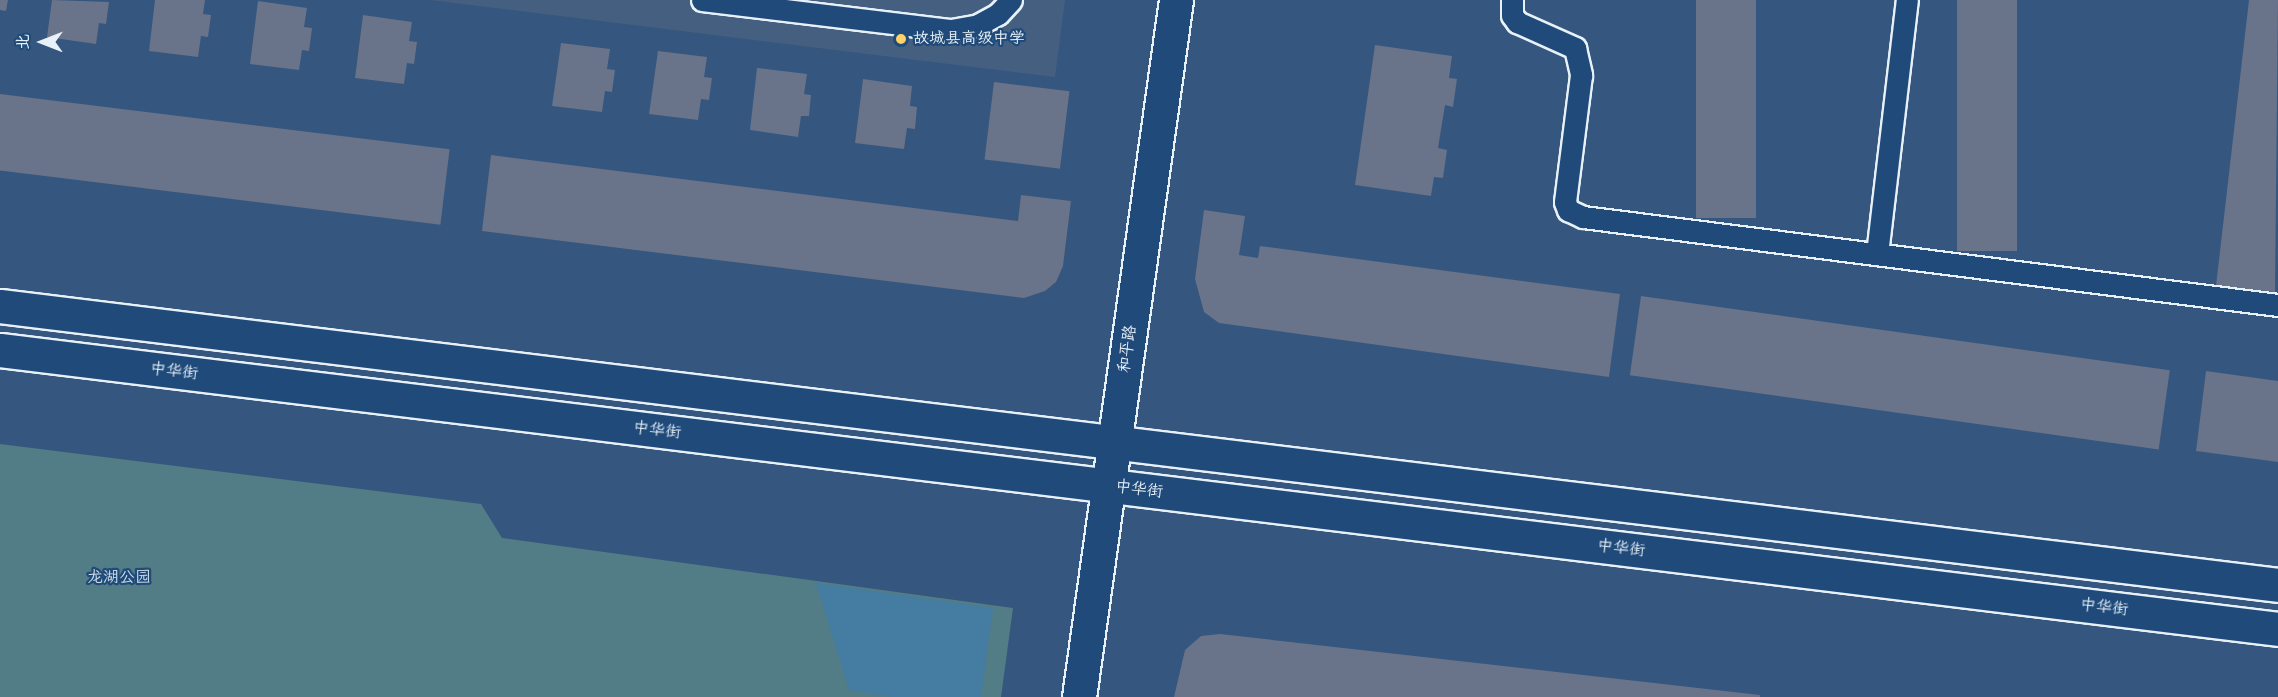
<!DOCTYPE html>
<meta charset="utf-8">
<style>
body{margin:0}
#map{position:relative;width:2278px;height:697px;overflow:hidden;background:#35567e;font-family:Kalam,"LXGW WenKai TC",sans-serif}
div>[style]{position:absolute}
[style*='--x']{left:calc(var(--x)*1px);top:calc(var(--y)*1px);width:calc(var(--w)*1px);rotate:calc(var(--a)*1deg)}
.built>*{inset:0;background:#455f81}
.green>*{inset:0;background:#527d86}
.water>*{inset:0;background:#457ca2}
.building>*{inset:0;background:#697389;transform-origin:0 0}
.roads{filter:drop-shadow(2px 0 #e8f1f8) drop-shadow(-2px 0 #e8f1f8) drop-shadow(0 2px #e8f1f8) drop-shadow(0 -2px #e8f1f8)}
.lane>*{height:21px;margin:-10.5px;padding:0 10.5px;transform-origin:10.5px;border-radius:10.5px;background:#1f4a7a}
.secondary>*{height:33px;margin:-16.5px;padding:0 16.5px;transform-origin:16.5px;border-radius:16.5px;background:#1f4a7a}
.dots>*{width:16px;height:16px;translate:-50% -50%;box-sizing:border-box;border:3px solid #1f4a7a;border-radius:50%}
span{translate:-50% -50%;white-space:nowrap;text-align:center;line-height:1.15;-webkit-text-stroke:4.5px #1f4a7a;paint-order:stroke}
.poi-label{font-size:16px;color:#e8f1f8}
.left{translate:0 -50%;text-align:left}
.street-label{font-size:16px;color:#e8f1f8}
.park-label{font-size:16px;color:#d2e0e7}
.north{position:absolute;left:12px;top:12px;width:60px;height:60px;-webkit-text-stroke:4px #1f4a7a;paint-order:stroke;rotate:270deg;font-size:16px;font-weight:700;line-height:24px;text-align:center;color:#e8f1f8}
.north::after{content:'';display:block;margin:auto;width:21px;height:27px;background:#e8f1f8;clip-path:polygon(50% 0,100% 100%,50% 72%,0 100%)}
</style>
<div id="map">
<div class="built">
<i style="clip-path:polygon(430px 0,1065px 0,1055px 77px)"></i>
</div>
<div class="green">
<i style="clip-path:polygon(0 444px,481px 504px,502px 538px,1013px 608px,1001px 697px,0 697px)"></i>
</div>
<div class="water">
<i style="clip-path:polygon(816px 583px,993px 608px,981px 697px,892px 697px,849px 690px)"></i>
</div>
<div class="building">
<i style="clip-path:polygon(0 0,8px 0,6px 11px,0 10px)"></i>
<i style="clip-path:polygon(52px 0,109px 2px,106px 24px,99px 23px,96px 44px,47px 37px)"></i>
<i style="clip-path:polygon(155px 0,205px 0,203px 14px,211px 15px,208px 37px,201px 36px,198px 57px,149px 51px)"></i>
<i style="left:1696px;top:0;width:60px;height:218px"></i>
<i style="left:1957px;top:0;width:60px;height:251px"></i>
<i style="clip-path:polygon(2249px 0,2278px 0,2275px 292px,2216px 286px)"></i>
<i style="clip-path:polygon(258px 1px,307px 8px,304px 27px,312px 28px,309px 51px,302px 50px,299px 70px,250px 64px)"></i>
<i style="clip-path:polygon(363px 15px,412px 22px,409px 41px,417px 42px,414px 64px,407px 63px,404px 84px,355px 78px)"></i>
<i style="clip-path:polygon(561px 43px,610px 49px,607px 69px,615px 70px,612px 92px,605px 91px,602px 112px,552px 106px)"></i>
<i style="clip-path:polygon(1375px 45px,1452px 56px,1449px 78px,1457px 79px,1453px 107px,1445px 105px,1438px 148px,1447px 150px,1443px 178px,1434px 177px,1431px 196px,1355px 185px)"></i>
<i style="clip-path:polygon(658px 51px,707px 57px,704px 77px,712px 78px,709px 100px,701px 99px,698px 120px,649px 114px)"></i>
<i style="clip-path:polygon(757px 68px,807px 74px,804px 94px,811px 95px,809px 116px,801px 116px,798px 137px,750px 130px)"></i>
<i style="clip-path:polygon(863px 79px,912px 86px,910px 106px,917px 107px,915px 129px,907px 128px,904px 149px,855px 143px)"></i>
<i style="left:994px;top:82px;width:76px;height:78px;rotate:7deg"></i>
<i style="left:0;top:94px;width:453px;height:76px;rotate:7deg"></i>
<i style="clip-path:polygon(491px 155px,1018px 221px,1021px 195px,1071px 201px,1063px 266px,1056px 282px,1045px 291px,1024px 298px,482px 231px)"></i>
<i style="clip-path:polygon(1204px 210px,1245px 216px,1239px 255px,1258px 258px,1260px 246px,1620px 294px,1609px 377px,1219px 323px,1204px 312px,1195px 279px)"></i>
<i style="left:1641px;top:296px;width:534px;height:80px;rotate:8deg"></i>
<i style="clip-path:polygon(2206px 371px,2278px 381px,2278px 462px,2196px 451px)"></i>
<i style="clip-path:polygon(1220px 634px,1760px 695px,1760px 697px,1174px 697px,1185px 650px,1201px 636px)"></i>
</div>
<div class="roads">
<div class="lane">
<i style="--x:702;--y:0;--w:251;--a:6.9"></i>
<i style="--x:951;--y:30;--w:27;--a:-10"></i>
<i style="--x:978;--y:25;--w:23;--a:-29"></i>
<i style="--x:998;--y:14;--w:19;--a:-47"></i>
<i style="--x:1512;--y:0;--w:15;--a:90"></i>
<i style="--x:1512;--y:15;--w:9;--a:54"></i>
<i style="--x:1517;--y:22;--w:64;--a:24.1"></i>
<i style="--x:1575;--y:48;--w:28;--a:77"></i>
<i style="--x:1581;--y:75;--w:128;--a:97.2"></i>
<i style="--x:1565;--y:202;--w:9;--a:69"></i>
<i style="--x:1568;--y:210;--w:17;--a:25"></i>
<i style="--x:1583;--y:217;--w:701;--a:7.22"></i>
<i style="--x:1877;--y:254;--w:256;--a:-83.3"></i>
</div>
<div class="secondary">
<i style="--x:0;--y:306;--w:2295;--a:6.98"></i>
<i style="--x:0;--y:350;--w:2295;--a:6.98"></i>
<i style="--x:1079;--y:697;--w:704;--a:-82.08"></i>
</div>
</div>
<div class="dots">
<i style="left:901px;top:39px;background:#ffd166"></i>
</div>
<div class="poi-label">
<span class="left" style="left:913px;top:39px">故城县高级中学</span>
</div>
<div class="street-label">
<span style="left:1128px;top:349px;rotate:-82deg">和平路</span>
<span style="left:174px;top:372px;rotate:7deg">中华街</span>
<span style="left:657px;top:431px;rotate:7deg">中华街</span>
<span style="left:1139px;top:490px;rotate:7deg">中华街</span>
<span style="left:1621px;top:549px;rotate:7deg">中华街</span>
<span style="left:2104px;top:608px;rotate:7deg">中华街</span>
</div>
<div class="park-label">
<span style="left:119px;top:578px">龙湖公园</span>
</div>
<div class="north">北</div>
</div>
